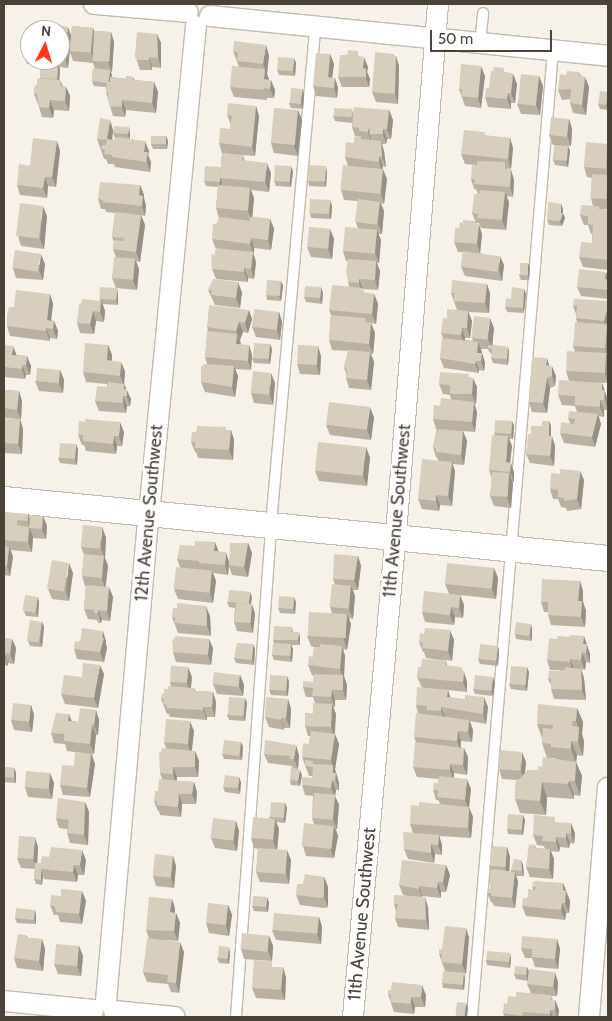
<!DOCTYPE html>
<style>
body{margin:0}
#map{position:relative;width:612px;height:1021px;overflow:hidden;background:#f6f2ea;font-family:Cabin,sans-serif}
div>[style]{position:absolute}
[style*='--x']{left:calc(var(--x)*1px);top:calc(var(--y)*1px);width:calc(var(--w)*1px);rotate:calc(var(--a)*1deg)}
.roads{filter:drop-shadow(1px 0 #c2baab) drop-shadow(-1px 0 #c2baab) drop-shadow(0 1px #c2baab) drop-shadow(0 -1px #c2baab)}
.service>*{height:10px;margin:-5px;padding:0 5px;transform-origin:5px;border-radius:5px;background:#fff}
.minor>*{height:20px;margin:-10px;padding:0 10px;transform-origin:10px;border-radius:10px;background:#fff}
.tertiary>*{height:25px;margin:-12.5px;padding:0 12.5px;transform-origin:12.5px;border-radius:12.5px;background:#fff}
.wall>*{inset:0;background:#bab1a3}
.shaded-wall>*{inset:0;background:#979085}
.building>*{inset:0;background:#d8cebe;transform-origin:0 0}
span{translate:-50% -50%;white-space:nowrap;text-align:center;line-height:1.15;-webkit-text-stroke:5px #fff;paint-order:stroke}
.street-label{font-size:18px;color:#4b4337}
.frame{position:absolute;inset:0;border:5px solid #4b4337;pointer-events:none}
.north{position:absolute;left:20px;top:20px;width:50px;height:50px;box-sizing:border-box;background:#fff;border:1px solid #b7b4af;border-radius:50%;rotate:5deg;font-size:14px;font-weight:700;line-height:20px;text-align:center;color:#4b4337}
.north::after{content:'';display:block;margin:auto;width:18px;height:22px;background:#ff3617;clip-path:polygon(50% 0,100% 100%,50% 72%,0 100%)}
.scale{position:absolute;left:430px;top:30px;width:122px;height:22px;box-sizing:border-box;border:2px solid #4b4337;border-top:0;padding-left:6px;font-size:15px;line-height:18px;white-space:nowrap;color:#4b4337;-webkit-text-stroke:4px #fff;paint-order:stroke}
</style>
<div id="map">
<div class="roads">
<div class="service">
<i style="--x:480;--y:43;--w:30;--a:-84"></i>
<i style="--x:236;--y:1017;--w:494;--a:-85.9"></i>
<i style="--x:271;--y:524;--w:499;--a:-84.9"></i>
<i style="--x:472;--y:1017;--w:970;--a:-85.21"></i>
</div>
<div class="minor">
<i style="--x:94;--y:4;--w:94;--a:4.9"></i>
<i style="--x:210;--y:16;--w:400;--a:5.7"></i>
<i style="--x:4;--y:1001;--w:90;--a:5.7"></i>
<i style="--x:106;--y:1001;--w:489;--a:-85"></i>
<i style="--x:149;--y:514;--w:490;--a:-84.5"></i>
<i style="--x:114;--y:1011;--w:61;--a:5.6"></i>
<i style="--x:353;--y:1017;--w:510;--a:-84.94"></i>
<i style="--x:398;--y:509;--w:507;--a:-85.47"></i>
<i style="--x:589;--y:1017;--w:230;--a:-85.3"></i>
</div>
<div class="tertiary">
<i style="--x:4;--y:499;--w:607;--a:5.58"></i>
</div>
</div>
<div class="wall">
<i style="clip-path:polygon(evenodd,53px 25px,68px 27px,71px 36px,72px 26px,93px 28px,94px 31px,111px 32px,114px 42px,112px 72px,111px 72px,112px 77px,126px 79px,126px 76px,133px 77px,135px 80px,154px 82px,158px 92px,156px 113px,126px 110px,125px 117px,113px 116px,106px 92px,106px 87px,94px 86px,92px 81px,93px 68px,95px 69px,93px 63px,73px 61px,70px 52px,68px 68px,59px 67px,60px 69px,59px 80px,60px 80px,63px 86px,66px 87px,70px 96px,69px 111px,54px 110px,53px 118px,42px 117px,38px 104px,34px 94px,35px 85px,37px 85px,38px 78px,40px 78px,41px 65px,27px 64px,24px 54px,26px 27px,52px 30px,53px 25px,30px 30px,60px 30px,60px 60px,30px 60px,30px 30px)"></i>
<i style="clip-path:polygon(157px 34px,161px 43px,161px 68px,152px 67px,152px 70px,140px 70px,135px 55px)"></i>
<i style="clip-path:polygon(233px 51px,269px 55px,267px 74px,269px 80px,275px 90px,274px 98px,267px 98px,267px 100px,234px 97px,230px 87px,239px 67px)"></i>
<i style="clip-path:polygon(330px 54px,334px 64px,332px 78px,335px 78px,338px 88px,337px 98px,316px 96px,313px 86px)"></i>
<i style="clip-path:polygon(393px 54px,394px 56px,396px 56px,399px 66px,398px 104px,376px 102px,372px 92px)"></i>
<i style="clip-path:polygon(360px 56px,368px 67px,367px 72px,370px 79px,369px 87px,342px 87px,338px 77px)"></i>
<i style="clip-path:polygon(296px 63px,295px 76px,279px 75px,277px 70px)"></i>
<i style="clip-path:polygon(505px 72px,513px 74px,517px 84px,515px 103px,511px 103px,511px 109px,488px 107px,485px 97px,489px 88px)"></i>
<i style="clip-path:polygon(579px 72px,581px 76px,585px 77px,589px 87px,586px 115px,573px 113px,570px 103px,570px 99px,562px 100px,558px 90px,566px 75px)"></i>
<i style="clip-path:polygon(485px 76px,481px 108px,465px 106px,459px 89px)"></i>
<i style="clip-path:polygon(539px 76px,543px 86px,540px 115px,521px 114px,517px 104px)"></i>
<i style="clip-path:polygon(608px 92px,608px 110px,600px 109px,598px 104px)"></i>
<i style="clip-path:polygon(304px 94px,303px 109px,291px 108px,289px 103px)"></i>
<i style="clip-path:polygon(256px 106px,259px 116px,255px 156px,230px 154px,243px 155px,245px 161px,271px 173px,269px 192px,251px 190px,254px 198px,252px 217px,270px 219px,274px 229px,271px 250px,254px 248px,253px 254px,256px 262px,254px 279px,248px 278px,248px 282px,216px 279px,212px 269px,216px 249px,212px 239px,219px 218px,216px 208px,218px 187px,206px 186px,204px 181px,221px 167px,222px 153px,219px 143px,230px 129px,231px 125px,227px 115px)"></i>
<i style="clip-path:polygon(352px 109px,353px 113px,389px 110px,393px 120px,391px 139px,387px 139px,386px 144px,382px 144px,384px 151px,386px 167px,383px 166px,382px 169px,387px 179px,384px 204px,381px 203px,384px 211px,382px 234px,378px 234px,381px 240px,379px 263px,377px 263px,380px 271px,378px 290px,363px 289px,364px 293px,374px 294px,378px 304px,376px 324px,371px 323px,375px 333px,373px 354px,371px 354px,374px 362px,371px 390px,349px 388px,346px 378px,346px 373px,344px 368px,348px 351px,332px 350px,329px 340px,331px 315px,329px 310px,349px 287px,348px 282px,348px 261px,346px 261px,343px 251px,358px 229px,356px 222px,358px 201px,344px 200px,341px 190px,348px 166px,345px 157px,354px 143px,355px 136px,352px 127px,352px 123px,335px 121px,333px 116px)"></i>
<i style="clip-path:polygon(298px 110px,302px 120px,298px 156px,274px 153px,271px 143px)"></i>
<i style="clip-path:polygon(569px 119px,572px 129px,571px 146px,567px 146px,568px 146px,570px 151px,568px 167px,555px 165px,553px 160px,555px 145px,553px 145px,549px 135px)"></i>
<i style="clip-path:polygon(evenodd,113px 130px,130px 132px,130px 139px,149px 151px,148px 155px,151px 162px,150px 172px,115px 167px,114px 164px,108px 164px,106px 159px,104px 159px,97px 139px,113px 130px,113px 131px,113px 133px,115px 138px,115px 140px,112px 139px,113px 131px)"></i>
<i style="clip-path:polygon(484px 132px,485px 136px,510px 138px,513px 148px,511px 169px,507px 168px,508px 169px,511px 170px,514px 180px,513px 197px,506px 196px,509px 202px,506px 230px,481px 228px,479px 223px,476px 223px,472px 213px,478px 194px,476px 189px,474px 189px,471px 179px,477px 165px,465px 164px,461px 154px)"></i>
<i style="clip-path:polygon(166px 136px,168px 141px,167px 149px,153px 149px,151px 144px)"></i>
<i style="clip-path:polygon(57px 141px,60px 151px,56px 187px,48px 186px,47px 198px,20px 195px,17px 185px,30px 166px)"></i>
<i style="clip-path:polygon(608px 144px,608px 209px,600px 209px,608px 210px,608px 270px,583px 267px,579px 257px,592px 243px,592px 234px,591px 234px,588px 225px,584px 225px,580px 215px,593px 206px,591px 198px,592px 178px,587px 177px,584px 167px)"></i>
<i style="clip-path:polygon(293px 171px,291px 187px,276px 186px,274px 181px)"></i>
<i style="clip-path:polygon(327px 172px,326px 187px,309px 186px,308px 181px)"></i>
<i style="clip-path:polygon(140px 185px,144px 195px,144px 198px,146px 206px,145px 216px,141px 215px,145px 225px,140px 262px,136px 261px,139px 269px,137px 290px,116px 288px,112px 278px,116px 257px,113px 249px,114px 242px,112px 237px,115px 213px,106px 212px,105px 209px,101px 209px,98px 199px)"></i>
<i style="clip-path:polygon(561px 204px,563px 209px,563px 213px,565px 218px,562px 226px,549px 225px,547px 220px)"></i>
<i style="clip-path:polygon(332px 206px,331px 219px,311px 218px,310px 213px)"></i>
<i style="clip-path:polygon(47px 216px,44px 249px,21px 246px,18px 236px)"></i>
<i style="clip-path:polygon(476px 224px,482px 234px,480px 253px,504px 265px,502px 281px,465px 276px,461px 267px,463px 252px,458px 252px,454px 242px,459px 228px)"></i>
<i style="clip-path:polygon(330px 229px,334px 239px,332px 259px,311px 257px,307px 247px)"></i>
<i style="clip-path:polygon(528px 263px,530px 268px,529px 280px,521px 280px,519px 275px)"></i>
<i style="clip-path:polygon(45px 264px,43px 280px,16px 278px,13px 268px)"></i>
<i style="clip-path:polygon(606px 272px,608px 278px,608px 299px,581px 296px,577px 287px)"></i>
<i style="clip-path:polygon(281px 281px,283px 286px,281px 301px,267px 300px,266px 295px)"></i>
<i style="clip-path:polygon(487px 284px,490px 294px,489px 313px,468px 312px,472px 321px,470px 338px,465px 338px,465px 340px,473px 341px,472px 338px,494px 328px,492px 345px,508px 347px,509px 352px,508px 365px,493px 363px,491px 358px,492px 354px,490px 353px,488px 349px,481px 349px,485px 363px,484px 371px,479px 370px,479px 373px,444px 368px,440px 358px,443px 338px,441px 333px,447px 318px,457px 310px,451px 293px)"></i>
<i style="clip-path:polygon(524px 289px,526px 294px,524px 313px,507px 312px,505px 307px)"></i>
<i style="clip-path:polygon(208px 290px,242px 292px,240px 308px,215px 305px)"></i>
<i style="clip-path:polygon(118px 293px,118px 305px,103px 304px,105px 311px,104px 322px,96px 321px,94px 334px,80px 333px,77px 323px,81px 305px,100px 301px,100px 299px)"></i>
<i style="clip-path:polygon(323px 293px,322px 304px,306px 302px,304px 297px)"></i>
<i style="clip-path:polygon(50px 294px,53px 304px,51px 320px,54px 321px,58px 331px,57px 339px,50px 338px,50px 341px,10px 336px,7px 326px,14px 307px)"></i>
<i style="clip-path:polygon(608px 301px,608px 383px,587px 382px,602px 383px,608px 400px,608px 410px,604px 410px,604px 417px,598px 416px,601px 424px,595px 447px,564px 443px,560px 433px,570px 423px,568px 418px,577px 412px,575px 406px,562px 405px,558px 395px,569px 381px,566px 371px,575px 351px,573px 346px,577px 322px,576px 318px,576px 314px,573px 306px)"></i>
<i style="clip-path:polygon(249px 310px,252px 319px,248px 333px,243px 332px,240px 340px,241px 345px,249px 345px,252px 355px,251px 370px,235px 369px,238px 376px,235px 397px,205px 392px,201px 382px,203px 366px,207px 364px,205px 357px,208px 331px,207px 327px)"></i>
<i style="clip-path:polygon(279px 312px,282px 322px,280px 340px,256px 337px,252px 327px)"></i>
<i style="clip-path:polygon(270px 344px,272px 349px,270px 364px,254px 363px,252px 358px)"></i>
<i style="clip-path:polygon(4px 345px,16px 355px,27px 356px,31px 366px,30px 375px,26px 375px,25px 379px,4px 377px)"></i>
<i style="clip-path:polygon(108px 345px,112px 355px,112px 361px,125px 371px,124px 384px,131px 399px,130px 406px,127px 406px,126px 413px,99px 411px,95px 401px,107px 387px,107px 384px,86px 382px,83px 372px)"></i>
<i style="clip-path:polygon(321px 356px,320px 375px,300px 374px,297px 364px)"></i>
<i style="clip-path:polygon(550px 366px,556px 376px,555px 386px,550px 388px,547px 413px,532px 412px,529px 402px)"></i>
<i style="clip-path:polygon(60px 370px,64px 380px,63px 393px,39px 391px,35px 381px)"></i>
<i style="clip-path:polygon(470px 377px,477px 387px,476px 404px,474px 404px,477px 412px,475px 432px,463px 431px,467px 441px,464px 465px,452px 464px,455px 471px,452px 506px,440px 505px,439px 511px,422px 509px,418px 499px,438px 460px,437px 457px,436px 457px,433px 447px,437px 429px,436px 429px,433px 419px,440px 406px,451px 400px,450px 395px,443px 394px,439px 384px)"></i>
<i style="clip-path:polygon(275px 383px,273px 405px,254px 403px,251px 393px)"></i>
<i style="clip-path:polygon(4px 390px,19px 391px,22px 401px,21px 419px,20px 419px,23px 429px,22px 454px,4px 453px,4px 419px,19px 419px,4px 418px)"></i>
<i style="clip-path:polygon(374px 417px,371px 440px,330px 435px,326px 425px)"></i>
<i style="clip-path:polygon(512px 421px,514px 426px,513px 439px,509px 439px,512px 446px,510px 463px,514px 472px,514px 482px,512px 482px,513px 483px,511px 508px,494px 506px,490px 496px,492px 479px,489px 470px,495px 435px,494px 433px)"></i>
<i style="clip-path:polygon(549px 421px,551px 426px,551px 436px,555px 446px,554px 466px,530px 463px,526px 454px,531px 435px)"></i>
<i style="clip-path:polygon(231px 430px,234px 440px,233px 460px,198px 458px,196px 452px,195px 452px,191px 442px,196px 432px)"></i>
<i style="clip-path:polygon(124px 432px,122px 446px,117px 446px,116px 454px,86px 451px,84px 445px,82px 445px,78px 435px)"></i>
<i style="clip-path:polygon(78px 449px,77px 465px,60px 463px,58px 458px)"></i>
<i style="clip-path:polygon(370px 457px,367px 486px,319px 481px,315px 471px)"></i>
<i style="clip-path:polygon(584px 480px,581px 509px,567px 511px,566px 508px,561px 507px,558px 499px,553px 499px,550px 489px)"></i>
<i style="clip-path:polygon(28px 514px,30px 519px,43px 516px,47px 526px,46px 539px,33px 538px,33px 537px,32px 552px,11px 550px,13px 557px,10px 576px,4px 575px,4px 519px)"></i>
<i style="clip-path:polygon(106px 537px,105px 558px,108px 566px,106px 586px,113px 597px,110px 621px,102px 620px,101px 623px,98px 623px,97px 620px,88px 619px,84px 609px,86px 586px,85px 586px,82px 576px,84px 555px,81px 547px)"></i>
<i style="clip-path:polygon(215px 542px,218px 552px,229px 562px,248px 543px,252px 553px,248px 577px,232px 575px,229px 566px,228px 575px,213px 573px,216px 581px,213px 603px,178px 599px,174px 589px,180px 567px,177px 559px,195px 546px)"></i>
<i style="clip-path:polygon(358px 556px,361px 566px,358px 590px,353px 590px,355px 596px,353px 619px,349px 618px,351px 624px,347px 650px,343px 649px,345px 656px,344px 676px,347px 685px,346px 700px,335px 700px,335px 707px,333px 707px,336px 714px,335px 734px,339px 744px,335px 769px,339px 783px,339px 790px,336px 790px,335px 796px,339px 805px,337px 829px,336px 829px,338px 836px,334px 858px,306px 856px,303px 846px,314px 824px,312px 818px,313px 796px,305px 795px,302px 785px,312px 778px,313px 776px,309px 776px,302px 757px,309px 744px,310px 736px,308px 736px,305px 726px,313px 713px,315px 703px,313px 697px,306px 697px,303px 687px,313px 682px,314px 676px,312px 675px,308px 665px,313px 657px,314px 647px,311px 646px,307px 636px,332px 613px,330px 607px,335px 585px,333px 579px)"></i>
<i style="clip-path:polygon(494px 568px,498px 578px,496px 599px,460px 595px,464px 605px,463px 618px,455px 617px,454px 625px,425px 622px,422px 612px,449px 594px,445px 584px)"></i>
<i style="clip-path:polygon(73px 573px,69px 601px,52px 599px,48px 589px)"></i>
<i style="clip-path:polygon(580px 581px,583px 591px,583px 602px,586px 611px,585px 627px,551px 625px,548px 615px,548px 612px,544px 612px,541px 602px)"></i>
<i style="clip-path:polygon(38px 597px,39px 602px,38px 617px,26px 616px,24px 611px)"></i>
<i style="clip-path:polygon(252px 597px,251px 604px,255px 614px,253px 633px,237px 631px,234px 622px,235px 608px,229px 607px,227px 602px)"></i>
<i style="clip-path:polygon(296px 602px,295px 614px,280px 613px,278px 608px)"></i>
<i style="clip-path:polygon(210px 616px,211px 636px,178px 633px,172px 617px)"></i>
<i style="clip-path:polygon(42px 622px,44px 627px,42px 647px,30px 646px,28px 641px)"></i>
<i style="clip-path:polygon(531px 624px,532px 629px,532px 641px,516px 639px,515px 634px)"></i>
<i style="clip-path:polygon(292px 627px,293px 632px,300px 637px,300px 645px,291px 645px,293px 649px,292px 662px,274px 660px,272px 655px,274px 643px,273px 640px)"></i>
<i style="clip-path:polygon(584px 636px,590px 654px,590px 663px,586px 662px,585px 670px,581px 669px,584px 678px,586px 700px,554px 699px,551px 689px,551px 685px,548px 679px,561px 670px,550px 670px,547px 660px,557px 639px)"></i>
<i style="clip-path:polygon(4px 638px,12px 639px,16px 648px,14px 664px,8px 663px,8px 666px,4px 665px)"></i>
<i style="clip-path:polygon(454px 640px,452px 661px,446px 660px,447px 665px,464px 672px,467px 682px,467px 692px,448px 690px,450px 697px,488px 707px,486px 724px,470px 721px,473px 730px,472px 742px,461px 741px,461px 747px,468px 757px,467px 775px,454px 773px,454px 778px,471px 789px,469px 807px,473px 817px,471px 838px,439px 836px,442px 845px,442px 855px,435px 854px,434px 863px,408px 859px,404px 849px,413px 833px,410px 824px,419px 806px,440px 804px,438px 800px,436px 800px,433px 790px,438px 783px,439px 779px,417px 777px,413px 767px,416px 742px,414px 737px,418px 713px,416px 705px,423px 688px,421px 686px,417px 676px,421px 667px,440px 660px,426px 658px,424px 652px,423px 652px,419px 642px)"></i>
<i style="clip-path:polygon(106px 641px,106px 644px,107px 648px,104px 662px,77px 659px,74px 649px,79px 642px)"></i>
<i style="clip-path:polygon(498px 646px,499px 651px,498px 666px,480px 664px,478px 659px)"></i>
<i style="clip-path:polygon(213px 648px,211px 665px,176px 662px,173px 652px)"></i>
<i style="clip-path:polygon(255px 649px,254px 665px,236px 663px,234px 658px)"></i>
<i style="clip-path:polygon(529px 672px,527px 691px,511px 689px,509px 684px)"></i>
<i style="clip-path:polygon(104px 674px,98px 708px,65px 704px,61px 694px,82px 677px)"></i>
<i style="clip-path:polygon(240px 675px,244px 685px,243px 696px,217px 694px,213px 684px)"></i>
<i style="clip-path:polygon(192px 677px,191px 688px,194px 688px,196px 691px,213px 692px,216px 702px,215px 717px,207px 717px,207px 720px,170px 717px,169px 714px,167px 714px,161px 699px,164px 694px,171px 686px,170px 682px)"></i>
<i style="clip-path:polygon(289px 681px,288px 696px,271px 695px,269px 690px)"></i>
<i style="clip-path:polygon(495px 682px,493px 696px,475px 694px,473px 689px)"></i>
<i style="clip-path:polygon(245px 698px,247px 703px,245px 721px,229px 720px,227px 715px)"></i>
<i style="clip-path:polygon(288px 699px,291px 709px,290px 728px,284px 728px,284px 730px,269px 727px,265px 717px)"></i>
<i style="clip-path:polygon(31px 705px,34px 715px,32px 732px,14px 730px,11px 720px)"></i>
<i style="clip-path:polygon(577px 708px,583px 722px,582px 734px,584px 741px,583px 756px,577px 755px,576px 762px,582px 776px,580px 796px,574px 795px,574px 799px,547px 797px,546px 815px,520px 813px,515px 799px,516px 780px,502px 779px,499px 769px,526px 762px,525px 772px,538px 770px,555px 759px,555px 758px,547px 758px,542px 743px,542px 738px,537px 724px)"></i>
<i style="clip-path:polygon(96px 710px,99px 720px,98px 735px,96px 735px,94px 754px,92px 754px,95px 764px,90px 797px,63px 795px,60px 785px,83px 753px,67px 751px,65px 744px,54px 743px,51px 733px,69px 714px,72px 721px,78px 722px)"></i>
<i style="clip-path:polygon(194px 731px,192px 751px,195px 751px,199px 761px,198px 777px,177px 777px,177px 781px,194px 782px,197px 792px,196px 804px,182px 804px,181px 817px,160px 815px,159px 811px,158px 811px,154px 801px,158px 791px,162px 779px,160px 773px,161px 752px,166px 748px,164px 742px)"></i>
<i style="clip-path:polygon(241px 742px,243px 747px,242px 760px,224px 759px,222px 754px)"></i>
<i style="clip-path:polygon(264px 754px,299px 755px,298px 769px,295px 769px,302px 775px,300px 786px,291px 785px,290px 780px,293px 768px,292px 766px,268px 763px)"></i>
<i style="clip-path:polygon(4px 767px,14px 768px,16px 773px,16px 783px,4px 782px)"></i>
<i style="clip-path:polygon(50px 773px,54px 783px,52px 799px,28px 797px,25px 787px)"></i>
<i style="clip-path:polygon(241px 782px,240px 794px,225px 792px,223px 787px)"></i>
<i style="clip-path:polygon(85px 802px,89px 812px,88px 845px,70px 843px,67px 833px,67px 829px,59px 828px,56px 818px)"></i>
<i style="clip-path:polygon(285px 803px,287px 808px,285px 823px,276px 822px,279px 829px,277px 850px,291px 860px,289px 884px,260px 882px,256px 872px,258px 849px,254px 848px,251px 838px,270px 819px,269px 817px)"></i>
<i style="clip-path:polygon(523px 815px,525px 820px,523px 835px,508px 834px,507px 829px)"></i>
<i style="clip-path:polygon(236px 821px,239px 831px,237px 851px,215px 848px,211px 838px)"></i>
<i style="clip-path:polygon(557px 822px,575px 833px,574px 844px,570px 843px,569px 848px,560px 847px,559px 852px,551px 851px,554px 859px,553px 879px,530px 877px,526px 867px,535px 845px,536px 848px,545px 849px,544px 846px,537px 845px,533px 835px)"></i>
<i style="clip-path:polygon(38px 847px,37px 863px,86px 860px,84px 875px,78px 875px,77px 882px,44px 879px,43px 876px,42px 885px,36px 884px,34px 879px,35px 869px,21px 868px,17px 858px)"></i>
<i style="clip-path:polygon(507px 847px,510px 857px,509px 871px,511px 872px,511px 870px,521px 860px,523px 865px,524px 876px,516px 876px,518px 882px,515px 908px,494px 906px,493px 903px,491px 902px,487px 893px,490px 889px,491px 871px,489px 866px)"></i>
<i style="clip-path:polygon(173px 856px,176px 866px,174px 888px,156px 886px,153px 876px)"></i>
<i style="clip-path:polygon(446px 865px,450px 875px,446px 892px,441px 892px,441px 898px,422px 896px,428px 907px,429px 930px,398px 927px,395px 918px,396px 911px,394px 904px,407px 896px,403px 895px,399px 885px)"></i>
<i style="clip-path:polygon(324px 877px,328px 887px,328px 907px,324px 908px,300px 905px,296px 895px,303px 884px)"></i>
<i style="clip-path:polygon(563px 883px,570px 901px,569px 913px,566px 913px,565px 920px,526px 916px,522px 906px,533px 889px,532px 887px)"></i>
<i style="clip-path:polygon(82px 891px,86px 901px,82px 924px,60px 922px,58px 915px,54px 915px,50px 905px,61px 896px)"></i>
<i style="clip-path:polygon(172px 899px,175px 909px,175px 913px,176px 913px,180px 923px,178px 941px,166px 940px,184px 952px,179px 993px,171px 992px,168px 984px,147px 982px,143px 972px,149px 938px,146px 930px)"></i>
<i style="clip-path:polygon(269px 902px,268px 912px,254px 911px,252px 906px)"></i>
<i style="clip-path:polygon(228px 905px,232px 915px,229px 936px,209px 933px,206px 923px)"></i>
<i style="clip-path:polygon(35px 910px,36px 915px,36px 924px,17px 923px,15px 918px)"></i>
<i style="clip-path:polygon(319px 917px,322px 927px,321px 944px,276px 940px,272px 930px)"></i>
<i style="clip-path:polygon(26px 935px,28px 938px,42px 939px,45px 949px,43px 971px,17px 968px,14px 958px)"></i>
<i style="clip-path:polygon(269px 936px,273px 946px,272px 961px,244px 959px,241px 949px)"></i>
<i style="clip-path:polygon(469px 937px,466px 974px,464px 973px,465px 978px,464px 990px,443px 988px,442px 983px,445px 971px,439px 954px,442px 949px)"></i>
<i style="clip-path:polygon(557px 939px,560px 949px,558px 969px,535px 967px,532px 958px,525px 958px,521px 948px)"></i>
<i style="clip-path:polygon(79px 946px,83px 956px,81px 976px,58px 974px,54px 964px)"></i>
<i style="clip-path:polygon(230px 952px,229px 964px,219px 963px,217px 958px)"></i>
<i style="clip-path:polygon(511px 958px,510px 968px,487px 965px,486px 960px)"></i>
<i style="clip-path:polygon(274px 967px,286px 977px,285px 1000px,256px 998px,252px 988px)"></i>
<i style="clip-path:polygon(527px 967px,529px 971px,558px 982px,557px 996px,551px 996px,553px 1000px,555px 1000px,559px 1010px,558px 1017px,505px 1017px,503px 1013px,507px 1004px,516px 997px,531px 993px,527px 984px,528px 981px,516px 979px,514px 974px)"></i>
<i style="clip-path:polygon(391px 990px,426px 995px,425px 1007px,415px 1007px,414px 1014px,394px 1012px,388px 994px)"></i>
</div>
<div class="shaded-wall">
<i style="clip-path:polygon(68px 27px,71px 36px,68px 68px,65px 58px)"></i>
<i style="clip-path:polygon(93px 28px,97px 38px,94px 61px,91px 53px)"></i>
<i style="clip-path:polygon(111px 32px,114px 42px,112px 72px,108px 62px)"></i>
<i style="clip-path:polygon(157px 34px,161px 43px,161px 68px,158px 58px)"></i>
<i style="clip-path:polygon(266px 45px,269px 55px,267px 74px,263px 64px)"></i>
<i style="clip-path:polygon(330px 54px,334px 64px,331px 87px,328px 77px)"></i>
<i style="clip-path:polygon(393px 54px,396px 61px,396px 56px,399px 66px,398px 104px,395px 94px)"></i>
<i style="clip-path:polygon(149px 57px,152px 67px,152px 70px,149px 60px)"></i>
<i style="clip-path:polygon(364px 57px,368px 67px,367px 72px,370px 79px,369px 87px,363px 68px)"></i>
<i style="clip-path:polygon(294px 58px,296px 63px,295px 76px,293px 71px)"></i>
<i style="clip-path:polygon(58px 64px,60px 69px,59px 86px,57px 81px)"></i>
<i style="clip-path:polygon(481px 66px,485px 76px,481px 108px,478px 98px)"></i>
<i style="clip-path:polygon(265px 69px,269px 79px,268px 89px,264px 79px)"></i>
<i style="clip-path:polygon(110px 70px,112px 75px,111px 87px,109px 82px)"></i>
<i style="clip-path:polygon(513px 74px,517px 84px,515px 103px,511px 93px)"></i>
<i style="clip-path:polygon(539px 76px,543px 86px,540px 115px,536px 105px)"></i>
<i style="clip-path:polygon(585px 77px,589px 87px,586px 115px,582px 105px)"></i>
<i style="clip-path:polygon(335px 78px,338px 88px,337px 98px,334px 88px)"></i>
<i style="clip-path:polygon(271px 80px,275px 90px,274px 98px,270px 89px)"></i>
<i style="clip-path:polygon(154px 82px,158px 92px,156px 113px,152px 103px)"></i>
<i style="clip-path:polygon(66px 87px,70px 96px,69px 111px,65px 101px)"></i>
<i style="clip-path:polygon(302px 89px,304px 94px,303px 109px,301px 104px)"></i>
<i style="clip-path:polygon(608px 92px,608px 110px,606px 105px)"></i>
<i style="clip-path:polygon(508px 93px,511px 103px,511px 109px,507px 99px)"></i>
<i style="clip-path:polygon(50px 100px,54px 110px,53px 118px,49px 108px)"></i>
<i style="clip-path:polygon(122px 100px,126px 110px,125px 117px,122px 107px)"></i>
<i style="clip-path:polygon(256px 106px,259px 116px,255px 156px,252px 147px)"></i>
<i style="clip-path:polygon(298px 110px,302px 120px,298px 156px,294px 146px)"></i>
<i style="clip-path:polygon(389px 110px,393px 120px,391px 139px,387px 129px)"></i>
<i style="clip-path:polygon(569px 119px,572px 129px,571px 146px,567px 136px)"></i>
<i style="clip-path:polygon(110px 120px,113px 130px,111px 149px,107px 139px)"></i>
<i style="clip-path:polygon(129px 127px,130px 132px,130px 140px,128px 135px)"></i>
<i style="clip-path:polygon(368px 129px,371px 139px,371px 142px,368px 132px)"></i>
<i style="clip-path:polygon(383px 129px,387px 139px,386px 144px,383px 134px)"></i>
<i style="clip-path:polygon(166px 136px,168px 141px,167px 149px,166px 144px)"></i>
<i style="clip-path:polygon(510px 138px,513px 148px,511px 169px,508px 159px)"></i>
<i style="clip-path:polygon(57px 141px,60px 151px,56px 187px,52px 177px)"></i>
<i style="clip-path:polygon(145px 141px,149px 151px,148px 155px,151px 162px,150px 172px,144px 152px)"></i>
<i style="clip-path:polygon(381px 141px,384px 151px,386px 167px,382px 157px)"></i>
<i style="clip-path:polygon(568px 146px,570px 151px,568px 167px,566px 162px)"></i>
<i style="clip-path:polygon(379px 156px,383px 166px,382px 172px,379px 162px)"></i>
<i style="clip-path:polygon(267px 163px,271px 173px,269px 192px,265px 182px)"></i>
<i style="clip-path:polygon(291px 166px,293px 171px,291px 187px,289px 182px)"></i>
<i style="clip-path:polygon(326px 166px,327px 172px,326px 187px,324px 182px)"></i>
<i style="clip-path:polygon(383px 169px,387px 179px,384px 204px,381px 194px)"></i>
<i style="clip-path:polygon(511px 170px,514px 180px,513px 197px,510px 187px)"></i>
<i style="clip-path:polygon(45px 177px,48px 186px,47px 198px,43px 188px)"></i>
<i style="clip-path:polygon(220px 178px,222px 182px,221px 187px,219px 182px)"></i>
<i style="clip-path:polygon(140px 185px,144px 195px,144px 198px,146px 206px,145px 216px,142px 206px,139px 195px)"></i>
<i style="clip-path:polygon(250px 188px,254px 198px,252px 221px,248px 211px)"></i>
<i style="clip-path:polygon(505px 192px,509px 202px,506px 230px,502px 220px)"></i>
<i style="clip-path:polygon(330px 200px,332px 206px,331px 219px,329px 214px)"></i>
<i style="clip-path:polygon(380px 202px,384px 211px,382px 234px,378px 224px)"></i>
<i style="clip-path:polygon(561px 204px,563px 209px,563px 213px,565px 218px,562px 226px,560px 221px)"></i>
<i style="clip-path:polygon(43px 206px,47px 216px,44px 249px,40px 239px)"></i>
<i style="clip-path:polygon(141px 215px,145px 225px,140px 262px,136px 252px)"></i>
<i style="clip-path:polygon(270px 219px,274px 229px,271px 250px,268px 240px)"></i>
<i style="clip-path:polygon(475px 221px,478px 230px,479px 224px,482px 234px,480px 254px,477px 244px)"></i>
<i style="clip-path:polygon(330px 229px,334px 239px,332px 259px,328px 249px)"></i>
<i style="clip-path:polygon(377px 230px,381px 240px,379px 263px,375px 253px)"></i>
<i style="clip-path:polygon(251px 238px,254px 248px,254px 254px,250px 244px)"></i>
<i style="clip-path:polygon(253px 252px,256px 262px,254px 279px,251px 269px)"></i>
<i style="clip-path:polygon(41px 254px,45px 264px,43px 280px,39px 270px)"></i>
<i style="clip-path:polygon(500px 256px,504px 265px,502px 281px,499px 271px)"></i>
<i style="clip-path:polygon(135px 259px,139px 269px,137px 290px,133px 281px)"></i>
<i style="clip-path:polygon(376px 261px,380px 271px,378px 290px,375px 280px)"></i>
<i style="clip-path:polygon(528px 263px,530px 268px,529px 280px,528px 275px)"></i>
<i style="clip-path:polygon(244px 268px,248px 278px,248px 282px,244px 272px)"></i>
<i style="clip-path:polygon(606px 272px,608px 278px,608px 291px,605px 279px)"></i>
<i style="clip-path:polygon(359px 279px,363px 289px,362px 293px,359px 283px)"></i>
<i style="clip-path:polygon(281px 281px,283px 286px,281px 301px,279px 296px)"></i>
<i style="clip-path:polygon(238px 282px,242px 292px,240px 308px,236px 298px)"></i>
<i style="clip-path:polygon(487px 284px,490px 294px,489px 313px,485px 303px)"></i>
<i style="clip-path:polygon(321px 287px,323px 293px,322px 304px,320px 299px)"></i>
<i style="clip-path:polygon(117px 288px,118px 293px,118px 305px,116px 300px)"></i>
<i style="clip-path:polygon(524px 289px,526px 294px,524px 313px,523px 308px)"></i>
<i style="clip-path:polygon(50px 294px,53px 304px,50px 330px,47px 320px)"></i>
<i style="clip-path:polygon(374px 294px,378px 304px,376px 324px,372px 314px)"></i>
<i style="clip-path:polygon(101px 301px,105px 311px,104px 322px,100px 312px)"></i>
<i style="clip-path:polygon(608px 306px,608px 358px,605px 348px,607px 326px,604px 321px)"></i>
<i style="clip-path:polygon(249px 310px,252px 319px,248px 333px,245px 323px)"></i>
<i style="clip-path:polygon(93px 311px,96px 321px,94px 334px,90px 324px)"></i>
<i style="clip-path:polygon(468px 311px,472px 321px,470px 338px,467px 328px)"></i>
<i style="clip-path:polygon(279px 312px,282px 322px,280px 340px,277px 330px)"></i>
<i style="clip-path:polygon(490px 318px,494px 328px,492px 349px,488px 339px)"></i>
<i style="clip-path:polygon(54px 321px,58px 331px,57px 339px,53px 329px)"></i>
<i style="clip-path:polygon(239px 322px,243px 332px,240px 340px,236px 331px)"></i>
<i style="clip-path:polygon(371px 323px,375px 333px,373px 354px,369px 344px)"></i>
<i style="clip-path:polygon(46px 328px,50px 338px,50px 341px,46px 331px)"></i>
<i style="clip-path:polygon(462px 328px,465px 338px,465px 345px,461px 335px)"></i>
<i style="clip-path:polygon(237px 334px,241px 344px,240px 354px,236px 344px)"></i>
<i style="clip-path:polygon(478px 342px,482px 352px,481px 361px,477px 353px)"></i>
<i style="clip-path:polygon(270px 344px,272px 349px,270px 364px,268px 359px)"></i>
<i style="clip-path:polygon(108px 345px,112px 355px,111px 370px,107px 360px)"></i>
<i style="clip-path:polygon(249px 345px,252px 355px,251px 370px,248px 361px)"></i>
<i style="clip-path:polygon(13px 346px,17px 356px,12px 355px)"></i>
<i style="clip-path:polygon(318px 346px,321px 356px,320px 375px,316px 365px)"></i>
<i style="clip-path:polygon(508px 347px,509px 352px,508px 365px,507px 359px)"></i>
<i style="clip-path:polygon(370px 352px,374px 362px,371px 390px,367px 380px)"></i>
<i style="clip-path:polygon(482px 353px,485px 363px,484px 371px,481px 361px)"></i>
<i style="clip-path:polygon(606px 353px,608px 360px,608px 383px,605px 373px)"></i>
<i style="clip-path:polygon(27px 356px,31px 366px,30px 375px,26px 365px)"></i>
<i style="clip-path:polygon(547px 358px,550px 368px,546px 365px)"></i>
<i style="clip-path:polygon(476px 361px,479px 370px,479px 373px,475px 364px)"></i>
<i style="clip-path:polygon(121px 362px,125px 371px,124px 386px,120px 376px)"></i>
<i style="clip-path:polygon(22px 365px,26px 375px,25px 379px,22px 369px)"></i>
<i style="clip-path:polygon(234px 366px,238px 376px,235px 397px,232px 387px)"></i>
<i style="clip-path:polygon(552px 366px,556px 376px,555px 386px,552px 376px)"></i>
<i style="clip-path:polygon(60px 370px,64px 380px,63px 393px,59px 383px)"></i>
<i style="clip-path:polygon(271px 373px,275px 383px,273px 405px,270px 395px)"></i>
<i style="clip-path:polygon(473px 378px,477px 387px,476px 404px,472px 394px)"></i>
<i style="clip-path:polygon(547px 378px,550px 388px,547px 413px,543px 403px)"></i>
<i style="clip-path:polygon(602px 383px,608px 400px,608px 410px,602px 390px)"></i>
<i style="clip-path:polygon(124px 384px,131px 399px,130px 406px,124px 389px)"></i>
<i style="clip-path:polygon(19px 391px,22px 401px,21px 419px,17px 410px)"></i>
<i style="clip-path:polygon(123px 396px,127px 406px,126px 413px,123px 403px)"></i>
<i style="clip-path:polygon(600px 400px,604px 410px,604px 417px,600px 407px)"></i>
<i style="clip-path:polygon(474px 402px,477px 412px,475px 432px,472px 422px)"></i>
<i style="clip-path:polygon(370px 407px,374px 417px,371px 440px,367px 430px)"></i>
<i style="clip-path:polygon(598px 414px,601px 424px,595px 447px,592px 437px)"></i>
<i style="clip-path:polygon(20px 419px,23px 429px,22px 454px,18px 444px)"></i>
<i style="clip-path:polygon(512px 421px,514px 426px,513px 439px,511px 434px)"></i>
<i style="clip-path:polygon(549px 421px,551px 426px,551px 444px,549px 439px)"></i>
<i style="clip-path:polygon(120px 422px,124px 432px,122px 446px,119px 436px)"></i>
<i style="clip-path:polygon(231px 430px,234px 440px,233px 460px,229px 450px)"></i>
<i style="clip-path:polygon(463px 431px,467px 441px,464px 465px,461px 455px)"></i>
<i style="clip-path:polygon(114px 436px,117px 446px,116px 454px,113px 444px)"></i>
<i style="clip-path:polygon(508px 436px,512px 446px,509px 472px,506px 462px)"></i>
<i style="clip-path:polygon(552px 436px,555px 446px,554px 466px,550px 456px)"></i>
<i style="clip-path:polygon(76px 444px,78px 449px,77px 465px,75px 460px)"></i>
<i style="clip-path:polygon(366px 447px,370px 457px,367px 486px,363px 476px)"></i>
<i style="clip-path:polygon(452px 462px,455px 471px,452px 506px,448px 496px)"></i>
<i style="clip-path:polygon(511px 463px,514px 472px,514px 482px,510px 472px)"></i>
<i style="clip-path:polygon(580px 471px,584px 480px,581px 509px,577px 499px)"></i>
<i style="clip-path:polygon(509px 473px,513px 483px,511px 508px,507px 498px)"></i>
<i style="clip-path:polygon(436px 495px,440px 505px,439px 511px,436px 501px)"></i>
<i style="clip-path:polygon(28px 514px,32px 524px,30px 529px,28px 521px)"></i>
<i style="clip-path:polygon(43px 516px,47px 526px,46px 539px,42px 529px)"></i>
<i style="clip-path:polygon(29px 527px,33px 537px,32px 552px,28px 542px)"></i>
<i style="clip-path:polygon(102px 527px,106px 537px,105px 558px,108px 566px,105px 588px,102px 579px,104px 556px,101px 549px)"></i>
<i style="clip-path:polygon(215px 542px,219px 552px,214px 551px)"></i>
<i style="clip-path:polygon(248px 543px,252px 553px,248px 577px,244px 567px)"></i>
<i style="clip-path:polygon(9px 547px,13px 557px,10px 576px,7px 566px)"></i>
<i style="clip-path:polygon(226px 552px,229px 562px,228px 575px,225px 565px)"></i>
<i style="clip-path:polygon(358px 556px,361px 566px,358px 590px,354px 580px)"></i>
<i style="clip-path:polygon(69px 563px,73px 573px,69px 601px,66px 591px)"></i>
<i style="clip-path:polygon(494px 568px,498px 578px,496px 599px,492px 589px)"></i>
<i style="clip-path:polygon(212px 571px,216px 581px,213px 603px,210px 593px)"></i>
<i style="clip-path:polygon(580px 581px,583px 591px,583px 602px,586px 611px,585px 627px,581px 617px,578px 601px)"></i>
<i style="clip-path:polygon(4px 582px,5px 586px,4px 601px)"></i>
<i style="clip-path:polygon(351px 586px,355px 596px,353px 619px,349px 609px)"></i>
<i style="clip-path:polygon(109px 587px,113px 597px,110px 621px,107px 611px)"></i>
<i style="clip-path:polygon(250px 592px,252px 597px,250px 609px,249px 604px)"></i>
<i style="clip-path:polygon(460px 595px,464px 605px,463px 618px,459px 608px)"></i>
<i style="clip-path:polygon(38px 597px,39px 602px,38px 617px,36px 612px)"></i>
<i style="clip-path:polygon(294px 597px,296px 602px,295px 614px,293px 609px)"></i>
<i style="clip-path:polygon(252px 604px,255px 614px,253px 633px,250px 623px)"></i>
<i style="clip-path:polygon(206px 606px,210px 616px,211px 636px,207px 626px)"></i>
<i style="clip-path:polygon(451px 607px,455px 617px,454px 625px,450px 615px)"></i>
<i style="clip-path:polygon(98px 610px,102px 620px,101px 623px,98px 613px)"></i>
<i style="clip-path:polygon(347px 614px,351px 624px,347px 650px,344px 640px)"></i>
<i style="clip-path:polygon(42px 622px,44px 627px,42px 647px,40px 642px)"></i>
<i style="clip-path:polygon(531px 624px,532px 629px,532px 641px,530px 636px)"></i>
<i style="clip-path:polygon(450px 630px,454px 640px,452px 661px,448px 651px)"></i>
<i style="clip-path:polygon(103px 631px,106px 641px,106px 644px,107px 648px,104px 662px,100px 652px)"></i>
<i style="clip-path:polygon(299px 632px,300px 637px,300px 645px,298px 640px)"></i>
<i style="clip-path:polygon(584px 636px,590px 654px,590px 663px,583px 644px)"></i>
<i style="clip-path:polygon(12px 639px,16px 648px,14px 664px,10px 654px)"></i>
<i style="clip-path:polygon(209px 639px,213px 648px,211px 665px,208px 655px)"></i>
<i style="clip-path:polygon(253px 644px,255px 649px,254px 665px,252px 660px)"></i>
<i style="clip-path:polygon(291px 644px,293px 649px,292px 662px,290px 657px)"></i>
<i style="clip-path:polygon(342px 646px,345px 656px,344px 676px,347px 685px,346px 700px,343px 690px,343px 678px,340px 669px)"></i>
<i style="clip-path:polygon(498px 646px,499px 651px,498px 666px,496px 661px)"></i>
<i style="clip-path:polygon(582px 652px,586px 662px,585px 670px,581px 660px)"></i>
<i style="clip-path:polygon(4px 653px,8px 663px,8px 666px,4px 656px)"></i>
<i style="clip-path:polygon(570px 659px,574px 669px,573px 672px,570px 662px)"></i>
<i style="clip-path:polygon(100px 665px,104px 674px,98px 708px,94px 698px)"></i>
<i style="clip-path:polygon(188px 667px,192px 677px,190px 693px,187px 683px)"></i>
<i style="clip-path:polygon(527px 667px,529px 672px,527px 691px,525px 686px)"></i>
<i style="clip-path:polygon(581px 669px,584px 678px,586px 700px,582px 690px)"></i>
<i style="clip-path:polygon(464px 672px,467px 682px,467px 692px,463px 682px)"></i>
<i style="clip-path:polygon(240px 675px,244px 685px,243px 696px,239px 686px)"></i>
<i style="clip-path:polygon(287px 676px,289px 681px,288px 696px,286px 691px)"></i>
<i style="clip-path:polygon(493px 677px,495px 682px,493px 696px,491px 691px)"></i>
<i style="clip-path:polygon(332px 690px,335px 700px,335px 707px,331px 697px)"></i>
<i style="clip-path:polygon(448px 690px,451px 700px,447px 697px)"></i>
<i style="clip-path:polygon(213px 692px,216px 702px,215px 717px,212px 707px)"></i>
<i style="clip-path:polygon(484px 697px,488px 707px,486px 724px,483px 714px)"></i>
<i style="clip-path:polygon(245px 698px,247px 703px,245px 721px,243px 716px)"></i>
<i style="clip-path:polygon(288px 699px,291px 709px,290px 728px,286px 718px)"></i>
<i style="clip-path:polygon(332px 704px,336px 714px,334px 737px,331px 727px)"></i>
<i style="clip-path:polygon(31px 705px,34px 715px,32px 732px,29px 723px)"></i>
<i style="clip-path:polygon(203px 707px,207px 717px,207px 720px,203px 710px)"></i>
<i style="clip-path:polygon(441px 707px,445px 717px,445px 721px,441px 711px)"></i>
<i style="clip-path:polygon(577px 708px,583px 722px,582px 734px,584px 741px,583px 756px,578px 742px,579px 729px,576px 721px)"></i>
<i style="clip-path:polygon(96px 710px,99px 720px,98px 735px,94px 725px)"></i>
<i style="clip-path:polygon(69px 714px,72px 724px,68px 721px)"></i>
<i style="clip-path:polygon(281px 718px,284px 728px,284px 730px,281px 720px)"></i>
<i style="clip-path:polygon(469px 720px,473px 730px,472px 742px,468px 732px)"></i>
<i style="clip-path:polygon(190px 721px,194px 731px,191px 755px,188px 745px)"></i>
<i style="clip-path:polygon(92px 725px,96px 735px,94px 754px,90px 744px)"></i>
<i style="clip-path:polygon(458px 731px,461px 741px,460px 751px,457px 741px)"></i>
<i style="clip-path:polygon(335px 734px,339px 744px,335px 769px,339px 783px,339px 790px,333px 773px,333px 767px,331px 760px)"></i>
<i style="clip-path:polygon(571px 741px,577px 755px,576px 763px,571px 749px)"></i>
<i style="clip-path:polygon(241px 742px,243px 747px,242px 760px,240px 755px)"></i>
<i style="clip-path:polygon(296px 745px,299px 755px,298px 769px,294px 759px)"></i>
<i style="clip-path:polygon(464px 748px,468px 757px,467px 775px,463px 765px)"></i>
<i style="clip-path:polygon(195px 751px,199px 761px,198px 777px,195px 767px)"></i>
<i style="clip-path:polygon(522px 752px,526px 762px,524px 781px,521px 771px)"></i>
<i style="clip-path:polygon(91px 754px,95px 764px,90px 797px,87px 788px)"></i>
<i style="clip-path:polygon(576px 762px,582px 776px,580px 796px,575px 781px)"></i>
<i style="clip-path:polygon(450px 764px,454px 773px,454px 780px,450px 770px)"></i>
<i style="clip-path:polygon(173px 767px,177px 777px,176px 784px,173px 774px)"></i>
<i style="clip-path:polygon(14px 768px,16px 773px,16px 783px,14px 778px)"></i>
<i style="clip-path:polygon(300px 770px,302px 775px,300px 786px,298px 781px)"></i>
<i style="clip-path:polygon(50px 773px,54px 783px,52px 799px,49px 789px)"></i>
<i style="clip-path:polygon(239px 777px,241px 782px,240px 794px,238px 788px)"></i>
<i style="clip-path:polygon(467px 779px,471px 789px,469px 807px,473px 817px,471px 838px,468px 828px,469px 810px,465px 800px)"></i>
<i style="clip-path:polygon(332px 780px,336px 790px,335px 796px,339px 805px,337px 829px,333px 819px,335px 797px,331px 788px)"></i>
<i style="clip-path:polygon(569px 781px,574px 795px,574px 799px,568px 784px)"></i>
<i style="clip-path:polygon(194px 782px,197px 792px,196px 804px,192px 794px)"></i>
<i style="clip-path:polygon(542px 782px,547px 797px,546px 815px,540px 801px)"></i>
<i style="clip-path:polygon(179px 794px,182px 804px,181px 817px,178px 807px)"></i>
<i style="clip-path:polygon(85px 802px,89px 812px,88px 845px,84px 835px)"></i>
<i style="clip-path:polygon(285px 803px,287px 808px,285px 823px,283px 818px)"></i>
<i style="clip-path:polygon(523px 815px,525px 820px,523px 835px,521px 830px)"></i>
<i style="clip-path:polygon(275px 819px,279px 829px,277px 851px,273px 841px)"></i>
<i style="clip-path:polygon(236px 821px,239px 831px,237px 851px,233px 841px)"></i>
<i style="clip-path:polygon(571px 823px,575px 833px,574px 844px,571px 834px)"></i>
<i style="clip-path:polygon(334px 826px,338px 836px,334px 858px,330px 848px)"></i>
<i style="clip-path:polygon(566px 833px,570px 843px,569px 848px,566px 838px)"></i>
<i style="clip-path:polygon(439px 835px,442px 845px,442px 855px,438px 845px)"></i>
<i style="clip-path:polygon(35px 837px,38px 847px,37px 869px,33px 859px)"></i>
<i style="clip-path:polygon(556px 837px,560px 847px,559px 852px,556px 842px)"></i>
<i style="clip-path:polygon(431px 844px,435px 854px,434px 863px,431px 853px)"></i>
<i style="clip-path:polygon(507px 847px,510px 857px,509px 877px,505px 867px)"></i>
<i style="clip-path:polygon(550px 849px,554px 859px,553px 879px,549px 869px)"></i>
<i style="clip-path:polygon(82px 850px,86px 860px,84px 875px,80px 865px)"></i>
<i style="clip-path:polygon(287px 850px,291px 860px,289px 884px,286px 874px)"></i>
<i style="clip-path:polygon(173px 856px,176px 866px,174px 888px,171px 878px)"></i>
<i style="clip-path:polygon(521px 860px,523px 865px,524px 876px,522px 871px)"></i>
<i style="clip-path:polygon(74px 865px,78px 875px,77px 882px,73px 872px)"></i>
<i style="clip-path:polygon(446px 865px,450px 875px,446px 892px,443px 882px)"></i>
<i style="clip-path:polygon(41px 871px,43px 876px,42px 885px,41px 880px)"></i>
<i style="clip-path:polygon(515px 872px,518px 882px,515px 908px,512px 898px)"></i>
<i style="clip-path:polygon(324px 877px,328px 887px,328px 907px,324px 897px)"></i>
<i style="clip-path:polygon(438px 882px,441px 892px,441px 898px,437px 888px)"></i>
<i style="clip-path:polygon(563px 883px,570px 901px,569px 913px,565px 903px,563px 890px)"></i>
<i style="clip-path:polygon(419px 886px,422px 896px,422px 899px,419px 889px)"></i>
<i style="clip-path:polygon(82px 891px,86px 901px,82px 924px,79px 914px)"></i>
<i style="clip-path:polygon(267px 897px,269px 902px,268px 912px,266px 907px)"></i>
<i style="clip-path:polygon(425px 897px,428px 907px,429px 930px,426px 920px)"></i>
<i style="clip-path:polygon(172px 899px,175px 909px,174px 922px,170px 912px)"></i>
<i style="clip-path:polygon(562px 903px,566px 913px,565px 920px,561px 910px)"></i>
<i style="clip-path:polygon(228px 905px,232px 915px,229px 936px,226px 926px)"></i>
<i style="clip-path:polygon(35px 910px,36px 915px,36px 924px,34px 919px)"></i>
<i style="clip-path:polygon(176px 913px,180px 923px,178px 941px,174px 931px)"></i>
<i style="clip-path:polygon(319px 917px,322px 927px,321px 944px,317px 934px)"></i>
<i style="clip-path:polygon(466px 928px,469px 937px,466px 974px,462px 964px)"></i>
<i style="clip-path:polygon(269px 936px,273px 946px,272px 961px,268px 951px)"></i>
<i style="clip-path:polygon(42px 939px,45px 949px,43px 971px,39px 961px)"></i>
<i style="clip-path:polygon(557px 939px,560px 949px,558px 969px,555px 959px)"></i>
<i style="clip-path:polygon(180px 942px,184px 952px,179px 993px,176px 983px)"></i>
<i style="clip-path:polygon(79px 946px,83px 956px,81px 976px,77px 966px)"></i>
<i style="clip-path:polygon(229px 947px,230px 952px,229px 964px,227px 959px)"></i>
<i style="clip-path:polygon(510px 953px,511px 958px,510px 968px,509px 963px)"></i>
<i style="clip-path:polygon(283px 967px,286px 977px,285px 1000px,281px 990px)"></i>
<i style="clip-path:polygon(527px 967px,529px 973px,528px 981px,526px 976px)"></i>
<i style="clip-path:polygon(555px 972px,558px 982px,557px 996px,553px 986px)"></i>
<i style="clip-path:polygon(464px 973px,465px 978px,464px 990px,462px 985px)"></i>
<i style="clip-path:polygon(422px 985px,426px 995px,425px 1007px,421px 997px)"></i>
<i style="clip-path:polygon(411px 997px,415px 1007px,414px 1014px,411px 1004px)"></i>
<i style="clip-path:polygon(555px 1000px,559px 1010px,558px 1017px,557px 1017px,555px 1010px)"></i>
<i style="clip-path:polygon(466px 1003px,468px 1008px,467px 1017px,464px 1017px)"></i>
<i style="clip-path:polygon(550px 1010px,553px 1017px,551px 1017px,550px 1014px)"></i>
</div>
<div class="building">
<i style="clip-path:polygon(53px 25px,68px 27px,65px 58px,60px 57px,60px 30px,30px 30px,30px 54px,24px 54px,26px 27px,52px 30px)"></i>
<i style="left:72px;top:26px;width:21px;height:25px;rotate:5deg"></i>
<i style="left:94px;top:31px;width:17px;height:30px;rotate:3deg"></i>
<i style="clip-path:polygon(137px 32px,157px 34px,158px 58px,149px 57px,149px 60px,136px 60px,135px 55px)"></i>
<i style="clip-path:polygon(234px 41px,266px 45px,263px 64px,237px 61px,238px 52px,233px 51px)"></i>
<i style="clip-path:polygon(348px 50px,358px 51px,358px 56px,364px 57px,363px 68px,366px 69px,366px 77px,338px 77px,340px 55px,347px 55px)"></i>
<i style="clip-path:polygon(375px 52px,393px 54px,393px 56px,396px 56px,395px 94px,372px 92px)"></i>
<i style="clip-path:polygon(316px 53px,330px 54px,328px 77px,335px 78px,334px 88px,313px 86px)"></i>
<i style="left:278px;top:57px;width:16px;height:13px;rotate:4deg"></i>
<i style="left:41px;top:63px;width:17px;height:15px;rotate:3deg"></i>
<i style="clip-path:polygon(461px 64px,481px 66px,478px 98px,461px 96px,462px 89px,459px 89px)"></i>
<i style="clip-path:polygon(232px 66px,265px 69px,264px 79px,271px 80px,270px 89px,264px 88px,264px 90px,230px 87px)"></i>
<i style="clip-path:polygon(494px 67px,504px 68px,504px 72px,513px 74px,511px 93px,508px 93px,507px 99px,485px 97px,486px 88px,489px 88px,491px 71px,493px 71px)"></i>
<i style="left:93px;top:68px;width:17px;height:13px;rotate:7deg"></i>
<i style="clip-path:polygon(567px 71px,579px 72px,579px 76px,585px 77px,582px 105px,570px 103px,571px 89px,558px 90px,560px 74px,566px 75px)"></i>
<i style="left:521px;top:74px;width:18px;height:30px;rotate:6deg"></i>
<i style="clip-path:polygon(126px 76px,133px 77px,133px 80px,154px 82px,152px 103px,122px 100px,122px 107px,109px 106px,108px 93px,106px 92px,107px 81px,110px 82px,110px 77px,126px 79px)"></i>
<i style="clip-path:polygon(38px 78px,60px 80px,60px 86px,66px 87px,65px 101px,50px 100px,49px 108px,39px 107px,37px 94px,34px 94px,35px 85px,37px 85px)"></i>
<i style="left:291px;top:88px;width:11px;height:15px;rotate:5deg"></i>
<i style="left:600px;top:91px;width:8px;height:13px;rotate:7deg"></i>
<i style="clip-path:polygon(228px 103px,256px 106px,252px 147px,219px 143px,220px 128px,230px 129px,232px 116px,227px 115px)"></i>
<i style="clip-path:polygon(354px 107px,389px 110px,387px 129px,383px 129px,383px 134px,370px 134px,370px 129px,368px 129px,368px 132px,359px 131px,359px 128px,352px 127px)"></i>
<i style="left:274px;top:108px;width:24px;height:35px;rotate:5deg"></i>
<i style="left:334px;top:108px;width:18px;height:8px;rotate:3deg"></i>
<i style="left:551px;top:117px;width:18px;height:18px;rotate:6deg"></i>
<i style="clip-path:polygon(100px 118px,110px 120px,107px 139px,115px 140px,116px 137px,145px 141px,144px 152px,148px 152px,146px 162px,112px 157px,112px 155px,104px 154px,105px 150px,101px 149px,102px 145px,106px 145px,107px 140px,97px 139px)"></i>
<i style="left:114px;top:126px;width:15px;height:7px;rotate:4deg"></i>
<i style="clip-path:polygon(464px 130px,484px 132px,484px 135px,510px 138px,508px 159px,461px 154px)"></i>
<i style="left:151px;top:136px;width:15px;height:8px"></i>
<i style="clip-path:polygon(355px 136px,361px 136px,361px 139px,381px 141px,382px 157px,379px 156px,379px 162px,345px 157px,346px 142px,354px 143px)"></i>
<i style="clip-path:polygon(33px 138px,57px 141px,52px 177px,45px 177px,43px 188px,17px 185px,19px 164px,30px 166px)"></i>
<i style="left:586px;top:142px;width:22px;height:25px;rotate:5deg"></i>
<i style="left:555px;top:145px;width:13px;height:15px;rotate:4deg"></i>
<i style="clip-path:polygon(222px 153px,243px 155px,242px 160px,267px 163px,265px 182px,220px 178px)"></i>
<i style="clip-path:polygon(477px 161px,505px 162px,505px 169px,511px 170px,510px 187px,474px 184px,475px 179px,471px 179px,472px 165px,477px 165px)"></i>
<i style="left:275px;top:165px;width:16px;height:16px;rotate:4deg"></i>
<i style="left:309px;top:165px;width:17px;height:16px;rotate:3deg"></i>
<i style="left:343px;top:165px;width:40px;height:25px;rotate:6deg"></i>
<i style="left:205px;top:166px;width:16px;height:15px;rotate:4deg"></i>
<i style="left:592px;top:174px;width:16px;height:24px;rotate:4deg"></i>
<i style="clip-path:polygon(100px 182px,140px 185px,139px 195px,143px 196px,142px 206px,103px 202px,103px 200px,98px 199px)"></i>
<i style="left:218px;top:185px;width:32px;height:23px;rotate:5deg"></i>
<i style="clip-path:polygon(480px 190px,505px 192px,502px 220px,477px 218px,478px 214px,472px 213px,474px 194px,479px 194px)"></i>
<i style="left:310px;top:199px;width:20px;height:14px;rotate:3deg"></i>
<i style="left:358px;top:199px;width:22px;height:23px;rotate:8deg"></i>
<i style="clip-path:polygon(548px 202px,561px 204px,561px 213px,563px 213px,560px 221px,547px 220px)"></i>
<i style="left:20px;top:203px;width:23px;height:33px;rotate:7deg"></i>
<i style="clip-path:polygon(581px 205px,599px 206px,599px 209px,608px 210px,608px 260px,579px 257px,581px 242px,592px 243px,593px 225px,588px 224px,588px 216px,580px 215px)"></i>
<i style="clip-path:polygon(115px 212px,141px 215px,136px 252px,113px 249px,114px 240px,123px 241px,124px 238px,112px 237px)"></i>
<i style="clip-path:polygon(220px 217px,250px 221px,250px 217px,270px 219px,268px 240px,251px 238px,250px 244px,212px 239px,213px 224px,216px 224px)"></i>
<i style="clip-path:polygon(463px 220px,475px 221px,475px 224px,479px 224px,477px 244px,454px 242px,455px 228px,459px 228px,460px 222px,463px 223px)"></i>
<i style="left:309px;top:227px;width:21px;height:20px;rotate:5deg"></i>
<i style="left:345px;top:227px;width:32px;height:24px;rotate:5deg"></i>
<i style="clip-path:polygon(216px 248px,253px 252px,251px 269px,244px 268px,244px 272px,212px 269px,211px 254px,215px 255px)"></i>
<i style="left:15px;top:250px;width:26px;height:18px;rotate:9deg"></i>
<i style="left:463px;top:251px;width:37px;height:16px;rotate:8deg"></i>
<i style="left:114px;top:257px;width:21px;height:21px;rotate:5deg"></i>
<i style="clip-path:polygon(348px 259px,376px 261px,375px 280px,359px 279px,359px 283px,348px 282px,346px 271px)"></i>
<i style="left:520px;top:263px;width:8px;height:12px"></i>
<i style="clip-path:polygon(579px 269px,606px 272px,605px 279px,608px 280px,608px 290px,577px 287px)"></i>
<i style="clip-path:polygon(213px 279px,238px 282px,236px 298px,211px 295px,212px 290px,208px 290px)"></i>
<i style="left:267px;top:280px;width:14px;height:15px;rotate:4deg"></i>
<i style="clip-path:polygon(452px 280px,487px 284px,485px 303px,454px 301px,454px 293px,451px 293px)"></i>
<i style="clip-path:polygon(332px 285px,363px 288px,363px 292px,374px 294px,372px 314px,329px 310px)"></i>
<i style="left:305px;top:286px;width:16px;height:11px;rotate:4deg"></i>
<i style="left:100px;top:287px;width:17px;height:12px;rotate:3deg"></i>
<i style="clip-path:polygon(512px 287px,524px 289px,523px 308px,505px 307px,506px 298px,511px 299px)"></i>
<i style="clip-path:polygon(16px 290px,50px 294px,47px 320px,54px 321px,53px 329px,46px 328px,46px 331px,7px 326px,7px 315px,9px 307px,14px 307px)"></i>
<i style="clip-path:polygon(82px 299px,101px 301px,100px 312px,93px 311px,90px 324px,77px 323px,79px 304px,81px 305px)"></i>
<i style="clip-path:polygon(574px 299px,608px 301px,608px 306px,604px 321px,576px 318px,577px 306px,573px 306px)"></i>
<i style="clip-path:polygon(209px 305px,249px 310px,245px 323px,239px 322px,236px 331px,207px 327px)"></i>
<i style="left:254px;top:309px;width:25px;height:18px;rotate:7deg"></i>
<i style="clip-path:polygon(447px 309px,468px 311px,467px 328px,462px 328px,461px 335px,441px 333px,443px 318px,447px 318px)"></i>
<i style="clip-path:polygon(331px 315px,365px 318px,365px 322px,371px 323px,369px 344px,329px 340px)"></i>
<i style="left:474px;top:316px;width:16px;height:22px;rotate:7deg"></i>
<i style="left:575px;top:322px;width:32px;height:24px;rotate:4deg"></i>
<i style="clip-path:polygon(207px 331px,237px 334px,236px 344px,249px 345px,248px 361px,205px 357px)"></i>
<i style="clip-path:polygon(442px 338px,478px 342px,477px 353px,482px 353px,481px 361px,476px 361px,475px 364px,440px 358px)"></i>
<i style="clip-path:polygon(85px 343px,108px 345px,107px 360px,121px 362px,120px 376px,83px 372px)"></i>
<i style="left:254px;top:343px;width:16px;height:15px;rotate:4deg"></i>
<i style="clip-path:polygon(4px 345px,13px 346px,12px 355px,27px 356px,26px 365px,22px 365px,22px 369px,4px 367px)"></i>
<i style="left:298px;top:345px;width:20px;height:19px;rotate:3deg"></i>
<i style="clip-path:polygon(488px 345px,508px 347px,507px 359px,491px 358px,492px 349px,488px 348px)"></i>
<i style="clip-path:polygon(348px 350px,370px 352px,367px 380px,346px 378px,347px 369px,344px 368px)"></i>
<i style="left:567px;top:351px;width:39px;height:20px;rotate:3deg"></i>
<i style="clip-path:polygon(532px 357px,547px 358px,546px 365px,552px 366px,552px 376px,547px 378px,543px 403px,529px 402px)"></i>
<i style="clip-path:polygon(204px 364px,234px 366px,232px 387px,201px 382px,201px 366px,203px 366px)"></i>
<i style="left:37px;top:368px;width:23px;height:13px;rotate:5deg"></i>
<i style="left:253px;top:371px;width:18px;height:22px;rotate:6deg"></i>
<i style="clip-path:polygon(440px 372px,469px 374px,468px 377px,473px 378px,472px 394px,450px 394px,450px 385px,439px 384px)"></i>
<i style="clip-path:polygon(559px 380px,602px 383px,602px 390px,605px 390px,604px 400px,600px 400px,600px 407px,575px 405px,575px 396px,558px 395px)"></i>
<i style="clip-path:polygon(108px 382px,124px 384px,124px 389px,127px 389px,127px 396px,123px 396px,123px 403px,95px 401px,97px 386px,107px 387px)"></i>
<i style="clip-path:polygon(4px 390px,19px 391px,17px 410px,4px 408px)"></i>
<i style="clip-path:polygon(441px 398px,474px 402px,472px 422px,433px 419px,434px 405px,440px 406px)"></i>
<i style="left:329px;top:402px;width:41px;height:23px;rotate:7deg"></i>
<i style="clip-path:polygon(569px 411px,598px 414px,592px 437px,560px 433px,561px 422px,574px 424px,575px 419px,568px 418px)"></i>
<i style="clip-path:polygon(4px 419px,20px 419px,18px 444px,4px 443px)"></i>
<i style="clip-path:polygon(85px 419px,120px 422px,119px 436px,114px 436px,113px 444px,83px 441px,83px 435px,78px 435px,79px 421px,85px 422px)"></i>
<i style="left:495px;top:420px;width:17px;height:13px;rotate:3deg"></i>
<i style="clip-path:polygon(542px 421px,549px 421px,549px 436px,531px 435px,531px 426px,542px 426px)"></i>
<i style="clip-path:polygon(197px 426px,226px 427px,226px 430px,231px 430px,229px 450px,195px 448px,195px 442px,191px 442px,192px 432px,196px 432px)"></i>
<i style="clip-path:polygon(438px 429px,463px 431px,461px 455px,436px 452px,436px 448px,433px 447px)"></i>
<i style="left:528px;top:434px;width:24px;height:20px;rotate:5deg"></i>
<i style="clip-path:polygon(492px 435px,508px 436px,506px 462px,511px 463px,510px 472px,489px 470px)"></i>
<i style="left:318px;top:442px;width:48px;height:29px;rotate:6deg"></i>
<i style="left:60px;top:443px;width:16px;height:15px;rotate:4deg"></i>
<i style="clip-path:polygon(422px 459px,452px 462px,448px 496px,436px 495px,436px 501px,418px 499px)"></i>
<i style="clip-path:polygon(560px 469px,580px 471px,577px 499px,564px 501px,564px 498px,558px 497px,558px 490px,550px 489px,551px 473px,560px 474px)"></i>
<i style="left:492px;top:472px;width:17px;height:24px;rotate:3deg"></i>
<i style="clip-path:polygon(5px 512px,28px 514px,28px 521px,17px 520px,17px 525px,29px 527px,28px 542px,4px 540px,4px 519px)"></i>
<i style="left:30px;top:515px;width:13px;height:13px;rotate:4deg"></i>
<i style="left:83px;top:525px;width:19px;height:22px;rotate:6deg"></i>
<i style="clip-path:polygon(195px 541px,215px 542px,214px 551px,226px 552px,225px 565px,199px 563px,199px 561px,177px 559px,180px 545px,195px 546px)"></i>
<i style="clip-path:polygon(230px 543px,248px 543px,244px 567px,229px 565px)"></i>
<i style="clip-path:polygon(4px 546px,9px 547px,7px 566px,4px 566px)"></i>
<i style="left:84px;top:554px;width:20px;height:22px;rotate:6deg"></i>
<i style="clip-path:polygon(334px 554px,358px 556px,354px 580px,333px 579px)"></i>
<i style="left:52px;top:560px;width:17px;height:29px;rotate:10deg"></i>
<i style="left:447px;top:563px;width:47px;height:21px;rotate:6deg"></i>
<i style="left:176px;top:567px;width:36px;height:22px;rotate:6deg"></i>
<i style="clip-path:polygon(542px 579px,580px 581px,578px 601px,582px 601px,581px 617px,548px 615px,548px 602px,541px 602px)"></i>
<i style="left:332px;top:584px;width:19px;height:23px;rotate:6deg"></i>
<i style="clip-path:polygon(86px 585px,109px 587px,107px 611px,98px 610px,98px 613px,94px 613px,94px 610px,84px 609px)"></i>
<i style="left:229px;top:590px;width:21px;height:12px;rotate:5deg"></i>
<i style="clip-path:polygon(424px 591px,460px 595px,459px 608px,451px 607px,450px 615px,422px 612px)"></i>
<i style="left:25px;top:595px;width:13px;height:16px;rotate:9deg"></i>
<i style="left:279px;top:596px;width:15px;height:12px;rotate:4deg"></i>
<i style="clip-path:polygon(177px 603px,206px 606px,207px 626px,175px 623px,175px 617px,172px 617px,173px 608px,177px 608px)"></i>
<i style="left:236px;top:603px;width:16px;height:19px;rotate:4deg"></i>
<i style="left:309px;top:612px;width:38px;height:24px;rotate:3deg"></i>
<i style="left:30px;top:620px;width:12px;height:21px;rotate:9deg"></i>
<i style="left:516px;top:622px;width:15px;height:12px;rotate:8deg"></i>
<i style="clip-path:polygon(274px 626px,292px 627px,291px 632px,299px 632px,298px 640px,273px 640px)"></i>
<i style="clip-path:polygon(82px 628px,103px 631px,102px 638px,104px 638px,100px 652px,74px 649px,75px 641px,79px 642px,81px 638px)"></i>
<i style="clip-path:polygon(425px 628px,450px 630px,448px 651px,422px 648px,423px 643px,419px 642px,420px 633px,424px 634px)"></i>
<i style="clip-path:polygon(570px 635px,584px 636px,583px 644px,587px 644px,586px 653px,582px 652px,581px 660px,570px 659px,570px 662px,547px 660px,549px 638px,557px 639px,558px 636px,570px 637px)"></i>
<i style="clip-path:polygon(175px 636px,209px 639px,208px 655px,173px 652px,172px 639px,174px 640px)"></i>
<i style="clip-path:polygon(4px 638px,12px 639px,10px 654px,4px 653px,4px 656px)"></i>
<i style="clip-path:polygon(237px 643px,253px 644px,252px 660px,234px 658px)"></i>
<i style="left:273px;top:643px;width:18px;height:12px;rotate:3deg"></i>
<i style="clip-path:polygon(320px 644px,342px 646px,340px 669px,308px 665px,309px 656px,313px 657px,314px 647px,320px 647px)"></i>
<i style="left:480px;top:644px;width:18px;height:15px;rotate:6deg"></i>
<i style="clip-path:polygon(422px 659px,446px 660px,445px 665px,461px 667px,464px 672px,463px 682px,420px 678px,417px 676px,418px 667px,421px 667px)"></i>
<i style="clip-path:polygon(83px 663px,100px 665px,94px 698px,61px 694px,64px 675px,82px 677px)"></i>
<i style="left:511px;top:666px;width:16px;height:18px;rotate:4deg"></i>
<i style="left:188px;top:667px;width:16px;height:17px;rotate:94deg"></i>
<i style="clip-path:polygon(565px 667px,581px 669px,582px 690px,551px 689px,551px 679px,548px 679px,549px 671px,565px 670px)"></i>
<i style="left:214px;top:672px;width:26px;height:12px;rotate:7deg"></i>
<i style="clip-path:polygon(314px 674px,343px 675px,343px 690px,332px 690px,331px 697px,312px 696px,313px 688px,303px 687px,303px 681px,313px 682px)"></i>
<i style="left:270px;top:675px;width:17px;height:15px;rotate:3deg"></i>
<i style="left:475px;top:675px;width:18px;height:14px;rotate:6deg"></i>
<i style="clip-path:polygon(168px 686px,194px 688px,194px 691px,213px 692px,212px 707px,203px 707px,203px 710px,166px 708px,167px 705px,163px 704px,164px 699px,161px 699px,162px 693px,164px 694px,164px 689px,168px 689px)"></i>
<i style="clip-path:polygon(417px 687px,448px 690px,447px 697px,465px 699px,465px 695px,484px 697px,483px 714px,441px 707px,441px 711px,427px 710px,427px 706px,416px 705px)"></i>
<i style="left:229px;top:697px;width:16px;height:18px;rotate:4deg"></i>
<i style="clip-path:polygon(266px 697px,288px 699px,286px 718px,281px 718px,281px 720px,265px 717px)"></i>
<i style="left:13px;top:703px;width:18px;height:17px;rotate:6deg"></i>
<i style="clip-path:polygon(313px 703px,332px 704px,331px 727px,305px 726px,305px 713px,313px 713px)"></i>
<i style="clip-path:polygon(538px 704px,577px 708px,576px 721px,572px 721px,572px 724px,573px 726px,579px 727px,578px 742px,571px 741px,571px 749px,551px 747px,551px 744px,542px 743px,543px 728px,553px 729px,553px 725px,537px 724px)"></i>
<i style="clip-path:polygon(80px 708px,96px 710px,94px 725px,92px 725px,90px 744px,64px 741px,64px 734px,51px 733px,56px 713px,69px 714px,68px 721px,78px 722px)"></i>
<i style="clip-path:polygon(416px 713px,469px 720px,468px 732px,458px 731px,457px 741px,414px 737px)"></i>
<i style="left:166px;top:719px;width:24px;height:23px;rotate:5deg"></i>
<i style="clip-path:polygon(311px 731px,335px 734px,331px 760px,302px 757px,303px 743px,309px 744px)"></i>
<i style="left:224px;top:740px;width:17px;height:14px;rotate:7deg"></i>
<i style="clip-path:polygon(265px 740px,296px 745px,294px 759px,290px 759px,290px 756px,264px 754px)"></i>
<i style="clip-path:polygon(415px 742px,464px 748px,463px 765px,450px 764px,450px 770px,413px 767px)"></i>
<i style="clip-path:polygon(162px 748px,195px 751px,195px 767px,173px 767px,173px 774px,160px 773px,159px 752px,161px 752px)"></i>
<i style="left:500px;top:750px;width:22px;height:19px;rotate:5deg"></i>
<i style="clip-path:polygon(75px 752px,91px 754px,87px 788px,60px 785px,62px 765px,74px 766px)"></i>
<i style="clip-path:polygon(543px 757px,576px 762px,575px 781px,569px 781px,568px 784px,542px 782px,540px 801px,515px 799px,516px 779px,520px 779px,527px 770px,538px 770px,538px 766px,542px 767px)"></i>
<i style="clip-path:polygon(305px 760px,313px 761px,313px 764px,333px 765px,333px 773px,336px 773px,335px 781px,332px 780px,331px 788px,302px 785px,302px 777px,312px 778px,313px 767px,305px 766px)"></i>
<i style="clip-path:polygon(4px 767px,14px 768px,14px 778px,4px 777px)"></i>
<i style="clip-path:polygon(291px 767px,300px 770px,298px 781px,290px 780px)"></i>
<i style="left:26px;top:771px;width:24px;height:16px;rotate:5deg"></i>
<i style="clip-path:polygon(225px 775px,239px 777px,238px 788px,223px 787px)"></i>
<i style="clip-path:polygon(439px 776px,467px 779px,465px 800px,437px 797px,438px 790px,433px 790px,434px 783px,438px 783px)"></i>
<i style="clip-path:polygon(159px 779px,194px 782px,192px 794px,179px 794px,178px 807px,157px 805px,157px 801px,154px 801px,155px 791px,158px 791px)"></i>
<i style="left:314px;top:793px;width:21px;height:25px;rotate:5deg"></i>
<i style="clip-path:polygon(58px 798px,85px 802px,84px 835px,67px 833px,69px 820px,56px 818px)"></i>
<i style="left:271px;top:802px;width:14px;height:15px;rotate:4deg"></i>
<i style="clip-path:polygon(419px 802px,469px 807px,468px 828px,410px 824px,411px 805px,419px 806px)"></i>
<i style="left:508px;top:814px;width:15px;height:15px;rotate:4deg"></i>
<i style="clip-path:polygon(534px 815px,555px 817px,555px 822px,571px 823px,571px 834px,566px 833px,566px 838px,556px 837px,556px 842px,542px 841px,543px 836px,533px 835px)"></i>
<i style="left:253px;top:817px;width:22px;height:21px;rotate:5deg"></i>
<i style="left:213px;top:818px;width:23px;height:20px;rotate:7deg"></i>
<i style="left:304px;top:823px;width:30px;height:23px;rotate:6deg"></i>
<i style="clip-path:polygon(403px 832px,439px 835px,438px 845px,431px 844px,431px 853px,404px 849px)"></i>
<i style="left:19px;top:836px;width:16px;height:22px;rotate:4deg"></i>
<i style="clip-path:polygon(529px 844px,535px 845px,535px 848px,550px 849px,549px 869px,526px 867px)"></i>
<i style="left:491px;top:846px;width:16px;height:20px;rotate:4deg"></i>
<i style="clip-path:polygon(51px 847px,82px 850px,80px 865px,74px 865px,73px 872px,40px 869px,42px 856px,49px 857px)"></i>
<i style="left:258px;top:848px;width:29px;height:24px;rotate:4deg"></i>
<i style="left:155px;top:854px;width:18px;height:22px;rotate:6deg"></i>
<i style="clip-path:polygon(514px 859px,521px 860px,522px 871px,511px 870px)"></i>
<i style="clip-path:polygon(402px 860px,446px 865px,443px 882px,438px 882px,437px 888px,419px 886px,419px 889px,399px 885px)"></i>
<i style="clip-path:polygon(35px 863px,41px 863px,41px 880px,34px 879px)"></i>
<i style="clip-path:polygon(493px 869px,515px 872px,512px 898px,491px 896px,491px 893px,487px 893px,488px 889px,490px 889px,490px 872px)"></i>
<i style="clip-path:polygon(305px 874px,324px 877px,324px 897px,321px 898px,296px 895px,297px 884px,303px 884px)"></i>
<i style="clip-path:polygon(536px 881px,563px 883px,563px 890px,566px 891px,565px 903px,562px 903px,561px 910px,522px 906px,523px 898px,528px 899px,528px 889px,535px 890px,536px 887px,532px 887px,533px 882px)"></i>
<i style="clip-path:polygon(61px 889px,82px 891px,79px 914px,57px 912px,54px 906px,50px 905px,51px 895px,61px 896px)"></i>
<i style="clip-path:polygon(394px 895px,425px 897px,426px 920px,395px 918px,398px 904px,394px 904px)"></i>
<i style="left:253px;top:896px;width:14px;height:10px;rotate:4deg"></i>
<i style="clip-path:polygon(149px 897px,172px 899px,170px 912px,176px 913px,174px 931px,146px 930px)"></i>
<i style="left:208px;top:903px;width:20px;height:20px;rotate:6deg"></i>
<i style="left:16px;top:908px;width:19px;height:10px;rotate:6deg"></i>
<i style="left:274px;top:913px;width:45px;height:17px;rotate:5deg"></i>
<i style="clip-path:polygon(445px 926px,466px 928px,462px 964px,441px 962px,442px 954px,439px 954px,439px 949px,442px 949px)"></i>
<i style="left:242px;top:933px;width:27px;height:16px;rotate:6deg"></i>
<i style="clip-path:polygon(18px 934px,26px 935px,26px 938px,42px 939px,39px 961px,14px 958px)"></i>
<i style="clip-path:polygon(522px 936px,557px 939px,555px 959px,532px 957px,532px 949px,521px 948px)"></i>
<i style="clip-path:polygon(147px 938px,180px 942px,176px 983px,167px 982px,168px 975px,143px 972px)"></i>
<i style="left:56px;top:944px;width:23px;height:20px;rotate:5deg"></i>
<i style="left:219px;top:946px;width:10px;height:12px;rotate:6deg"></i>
<i style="left:487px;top:951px;width:23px;height:9px;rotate:5deg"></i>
<i style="clip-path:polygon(254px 960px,272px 961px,272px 967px,283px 967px,281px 990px,252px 988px)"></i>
<i style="left:515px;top:966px;width:12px;height:8px;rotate:5deg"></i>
<i style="left:529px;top:969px;width:26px;height:15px;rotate:7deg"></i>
<i style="left:443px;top:971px;width:21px;height:12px;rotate:5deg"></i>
<i style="clip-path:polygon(392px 982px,422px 985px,421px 997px,411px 997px,411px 1004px,390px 1002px,391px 995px,388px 994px,388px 990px,391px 990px)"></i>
<i style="clip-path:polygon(516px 992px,551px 995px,551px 1000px,555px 1000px,555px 1010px,550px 1010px,550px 1014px,523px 1012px,522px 1016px,503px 1013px,504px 1003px,507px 1004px,508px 996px,516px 997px)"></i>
<i style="left:457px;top:1002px;width:9px;height:15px;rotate:6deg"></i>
</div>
<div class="street-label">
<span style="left:397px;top:511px;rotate:-85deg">11th Avenue Southwest</span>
<span style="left:149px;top:513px;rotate:-85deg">12th Avenue Southwest</span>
<span style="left:362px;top:914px;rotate:-85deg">11th Avenue Southwest</span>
</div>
<div class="frame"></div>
<div class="north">N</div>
<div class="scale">50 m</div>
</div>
